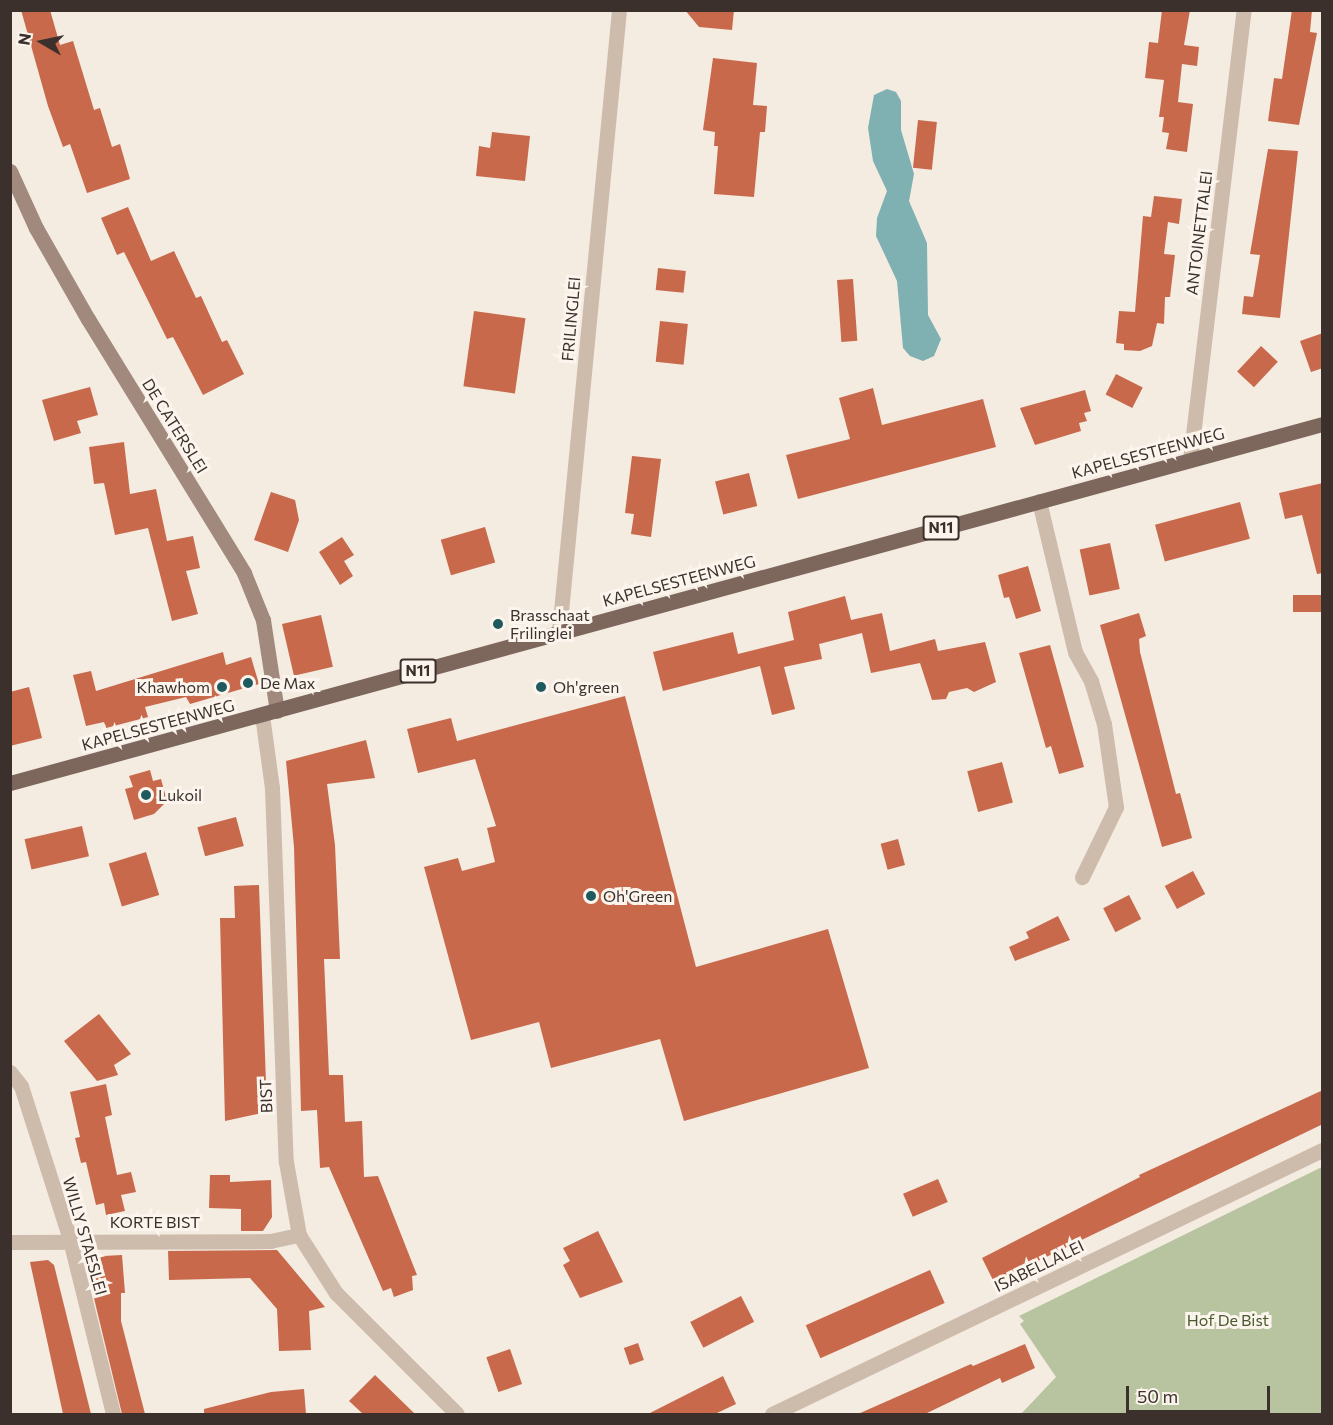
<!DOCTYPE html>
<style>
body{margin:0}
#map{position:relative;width:1333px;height:1425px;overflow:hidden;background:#f4ebe1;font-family:Commissioner,sans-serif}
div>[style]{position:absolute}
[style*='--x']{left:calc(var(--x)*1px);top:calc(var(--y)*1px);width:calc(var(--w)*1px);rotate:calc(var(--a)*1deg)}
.green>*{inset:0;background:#b8c4a0}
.water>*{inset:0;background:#7fb0b2}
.building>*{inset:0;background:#c8694b;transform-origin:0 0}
.street>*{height:15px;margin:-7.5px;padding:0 7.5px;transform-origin:7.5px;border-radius:7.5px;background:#cdbbac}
.secondary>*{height:15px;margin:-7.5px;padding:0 7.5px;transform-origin:7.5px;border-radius:7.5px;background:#a18a7d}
.primary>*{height:15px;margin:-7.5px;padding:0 7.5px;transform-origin:7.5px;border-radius:7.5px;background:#7d675c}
.dots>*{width:16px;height:16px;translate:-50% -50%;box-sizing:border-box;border:3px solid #fbf5ee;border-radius:50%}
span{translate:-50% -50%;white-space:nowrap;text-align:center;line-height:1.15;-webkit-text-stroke:6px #fbf5ee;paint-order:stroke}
.shield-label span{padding:2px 4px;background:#fbf5ee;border:2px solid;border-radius:4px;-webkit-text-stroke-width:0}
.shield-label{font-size:15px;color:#3b302b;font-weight:700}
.street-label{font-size:16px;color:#3b302b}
.poi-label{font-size:16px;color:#3b302b}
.left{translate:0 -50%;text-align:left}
.right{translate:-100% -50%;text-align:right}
.park-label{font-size:16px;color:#4a5a2e}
.frame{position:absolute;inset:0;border:12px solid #3b302b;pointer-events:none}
.north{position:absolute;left:12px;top:12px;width:60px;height:60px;-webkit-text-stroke:4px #fbf5ee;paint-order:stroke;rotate:279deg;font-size:16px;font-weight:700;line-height:24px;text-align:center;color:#3b302b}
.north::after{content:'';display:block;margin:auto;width:21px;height:27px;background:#3b302b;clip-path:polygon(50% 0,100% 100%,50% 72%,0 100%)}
.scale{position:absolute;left:1126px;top:1386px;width:144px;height:27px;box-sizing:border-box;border:3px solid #3b302b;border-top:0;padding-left:8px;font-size:18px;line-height:21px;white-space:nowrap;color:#3b302b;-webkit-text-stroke:4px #fbf5ee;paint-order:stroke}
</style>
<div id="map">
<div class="green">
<i style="clip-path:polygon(1322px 1167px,1322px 1414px,1021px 1414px,1056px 1377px,1020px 1324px,1024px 1321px,1019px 1316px)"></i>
</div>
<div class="water">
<i style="clip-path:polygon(887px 89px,896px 92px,901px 101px,901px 130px,914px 174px,909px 201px,927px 243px,928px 315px,941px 339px,934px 356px,923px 361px,910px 356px,903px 348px,897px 281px,876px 236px,877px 218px,887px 191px,873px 161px,868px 128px,874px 95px)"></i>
</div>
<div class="building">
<i style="clip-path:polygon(21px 10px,50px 10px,60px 45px,73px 41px,94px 110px,100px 108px,112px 147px,120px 144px,130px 179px,87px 193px,70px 144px,63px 147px,48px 106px)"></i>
<i style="clip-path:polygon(685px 10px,734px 10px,732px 30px,699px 27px)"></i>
<i style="clip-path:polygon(1162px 10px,1190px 10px,1184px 45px,1199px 47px,1197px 66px,1182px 64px,1178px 102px,1193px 104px,1187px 152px,1166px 149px,1169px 133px,1162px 132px,1164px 117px,1159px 117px,1164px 80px,1145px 78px,1149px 42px,1158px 43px)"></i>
<i style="clip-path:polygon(1292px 10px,1312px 10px,1310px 32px,1317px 33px,1299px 125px,1268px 121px,1274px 78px,1282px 79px)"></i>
<i style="clip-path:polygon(713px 58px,757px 63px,753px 105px,767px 106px,765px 132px,760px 132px,754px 197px,714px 194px,718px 146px,714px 146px,715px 132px,703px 130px)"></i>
<i style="left:918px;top:120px;width:19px;height:48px;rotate:6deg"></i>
<i style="clip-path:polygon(492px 132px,530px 136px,525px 181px,476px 176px,479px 146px,490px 148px)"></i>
<i style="clip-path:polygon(1268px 149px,1298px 151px,1280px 318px,1242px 314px,1244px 296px,1253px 297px,1260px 255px,1250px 254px)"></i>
<i style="clip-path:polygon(1154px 196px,1182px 199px,1179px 224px,1168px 222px,1164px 254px,1175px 255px,1170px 297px,1165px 297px,1164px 324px,1157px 323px,1152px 346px,1140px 351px,1124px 350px,1124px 344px,1116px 343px,1119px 311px,1135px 312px,1143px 216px,1151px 217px)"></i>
<i style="clip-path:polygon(128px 207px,151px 261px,174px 251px,196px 298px,201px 296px,222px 342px,227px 340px,244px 374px,203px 395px,173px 337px,167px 339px,124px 252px,117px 255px,101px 218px)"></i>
<i style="left:658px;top:268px;width:28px;height:22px;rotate:6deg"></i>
<i style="left:853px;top:279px;width:62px;height:16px;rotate:86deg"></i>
<i style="left:474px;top:311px;width:52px;height:76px;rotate:8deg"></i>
<i style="left:660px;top:321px;width:28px;height:41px;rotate:6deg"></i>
<i style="clip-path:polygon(1323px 333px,1323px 368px,1311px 372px,1300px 341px)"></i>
<i style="left:1261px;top:346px;width:23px;height:35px;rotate:43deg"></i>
<i style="left:1116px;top:374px;width:30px;height:23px;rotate:27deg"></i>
<i style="clip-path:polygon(90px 387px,98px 415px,77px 421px,81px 433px,54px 441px,42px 400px)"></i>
<i style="clip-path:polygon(873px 388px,882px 425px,983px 399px,996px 447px,798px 499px,786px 455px,850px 439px,839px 398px)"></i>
<i style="clip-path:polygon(1085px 390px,1091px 411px,1084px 413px,1087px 421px,1079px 423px,1081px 431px,1035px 445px,1020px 408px)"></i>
<i style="clip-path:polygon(124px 442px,130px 494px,156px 489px,167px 541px,193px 536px,200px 568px,186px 571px,198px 614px,172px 621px,148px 528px,115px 535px,104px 483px,94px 484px,89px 447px)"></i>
<i style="clip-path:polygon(632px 456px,661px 459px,651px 537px,631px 534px,634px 514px,625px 513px)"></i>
<i style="left:749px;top:473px;width:34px;height:35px;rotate:76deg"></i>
<i style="clip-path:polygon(1323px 483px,1323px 573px,1317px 574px,1302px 515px,1285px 519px,1279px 493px)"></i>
<i style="clip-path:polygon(271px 492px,295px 500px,299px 520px,288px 552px,254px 540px)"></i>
<i style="left:1240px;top:502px;width:38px;height:88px;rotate:75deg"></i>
<i style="left:485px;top:527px;width:37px;height:46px;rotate:74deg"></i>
<i style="clip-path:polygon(342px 537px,354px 555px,344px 561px,353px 576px,340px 585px,319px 552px)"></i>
<i style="left:1110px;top:543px;width:47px;height:31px;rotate:78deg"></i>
<i style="clip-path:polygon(1028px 566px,1041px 611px,1016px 619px,1009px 597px,1004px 598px,998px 575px)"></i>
<i style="left:1323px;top:595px;width:17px;height:30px;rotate:90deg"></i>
<i style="clip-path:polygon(845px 596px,851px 620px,882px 613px,890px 651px,935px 639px,938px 651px,985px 642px,996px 682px,974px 692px,967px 688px,949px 692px,946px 699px,932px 700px,920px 663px,871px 673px,862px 633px,819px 644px,822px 659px,784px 667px,795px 709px,772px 715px,760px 666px,663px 691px,653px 652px,733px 632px,738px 654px,794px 640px,788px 612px)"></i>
<i style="clip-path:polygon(1139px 613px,1146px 636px,1139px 639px,1140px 652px,1176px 794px,1180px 793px,1192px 838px,1162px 847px,1100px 625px)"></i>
<i style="left:321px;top:615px;width:53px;height:40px;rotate:77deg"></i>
<i style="clip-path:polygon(1050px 645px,1084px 767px,1059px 774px,1051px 746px,1046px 748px,1019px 653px)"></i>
<i style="clip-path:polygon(223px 652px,226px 665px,251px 657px,259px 684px,190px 704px,186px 697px,145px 707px,148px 717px,106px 728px,104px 722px,86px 726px,73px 675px,91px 671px,96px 691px)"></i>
<i style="clip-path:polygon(29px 687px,42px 738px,10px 746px,10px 692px)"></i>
<i style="clip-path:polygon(625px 696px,696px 967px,828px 929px,869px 1068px,684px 1121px,660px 1039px,551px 1068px,539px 1022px,471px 1040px,424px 867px,458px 858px,462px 871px,495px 862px,487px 828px,496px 826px,475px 759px,418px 773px,407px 729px,451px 718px,457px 741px)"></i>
<i style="clip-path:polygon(366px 740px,375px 778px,327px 784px,335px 845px,340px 959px,324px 959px,329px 1075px,343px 1075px,345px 1122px,362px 1121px,364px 1177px,378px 1176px,417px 1275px,412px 1276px,413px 1290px,394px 1297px,391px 1288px,383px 1291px,329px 1167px,320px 1168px,317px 1110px,301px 1111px,294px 847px,286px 761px)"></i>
<i style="left:1002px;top:762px;width:42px;height:36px;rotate:75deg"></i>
<i style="clip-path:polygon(150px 770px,153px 781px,161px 779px,167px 801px,154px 814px,134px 820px,125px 789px,133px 787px,129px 776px)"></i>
<i style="left:236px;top:817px;width:30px;height:40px;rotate:75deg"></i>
<i style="left:82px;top:826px;width:31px;height:59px;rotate:77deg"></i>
<i style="left:898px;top:839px;width:27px;height:18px;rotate:75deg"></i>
<i style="left:146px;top:852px;width:45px;height:39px;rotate:73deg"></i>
<i style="left:1193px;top:871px;width:26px;height:32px;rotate:62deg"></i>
<i style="clip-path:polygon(259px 885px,267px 1112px,225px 1121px,220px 918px,235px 918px,234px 886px)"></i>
<i style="left:1129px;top:895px;width:27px;height:29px;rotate:63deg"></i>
<i style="clip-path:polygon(1058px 916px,1070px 940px,1015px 961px,1009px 947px,1029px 938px,1026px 932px)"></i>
<i style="clip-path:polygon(99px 1014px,131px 1054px,114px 1065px,118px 1075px,97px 1081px,64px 1041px)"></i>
<i style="clip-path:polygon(106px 1084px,112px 1115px,105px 1117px,117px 1175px,131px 1172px,136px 1192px,121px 1195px,125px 1211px,106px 1215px,104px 1203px,96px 1205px,86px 1162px,81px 1163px,75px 1138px,80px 1137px,70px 1092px)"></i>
<i style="clip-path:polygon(1323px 1090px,1323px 1124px,994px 1282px,982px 1258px,1140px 1177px,1139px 1175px)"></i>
<i style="clip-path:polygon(210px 1175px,230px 1175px,230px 1182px,271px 1180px,272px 1217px,263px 1231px,241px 1231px,241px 1209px,209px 1208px)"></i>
<i style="left:938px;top:1179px;width:25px;height:38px;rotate:67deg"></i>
<i style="clip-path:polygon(598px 1231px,623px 1282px,580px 1298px,563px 1265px,570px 1261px,563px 1248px)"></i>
<i style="clip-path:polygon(277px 1250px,325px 1307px,309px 1311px,311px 1350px,279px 1351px,277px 1309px,250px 1278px,169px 1280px,168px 1251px)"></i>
<i style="clip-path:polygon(122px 1255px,125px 1293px,121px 1293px,121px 1321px,145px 1414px,122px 1414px,84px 1257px)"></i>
<i style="clip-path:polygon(48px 1260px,54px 1265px,91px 1414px,63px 1414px,30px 1262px)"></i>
<i style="left:930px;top:1270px;width:36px;height:136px;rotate:66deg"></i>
<i style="left:741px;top:1296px;width:29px;height:57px;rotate:63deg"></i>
<i style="left:638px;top:1343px;width:18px;height:15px;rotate:71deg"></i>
<i style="clip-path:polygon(1025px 1344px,1035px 1368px,1002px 1383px,1000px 1378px,925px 1414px,858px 1414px,971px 1364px,973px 1366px)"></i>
<i style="left:510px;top:1349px;width:37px;height:25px;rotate:71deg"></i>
<i style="clip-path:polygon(375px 1375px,415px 1414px,363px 1414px,349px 1401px)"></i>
<i style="clip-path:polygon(723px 1376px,736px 1404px,715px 1414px,648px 1414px)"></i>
<i style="clip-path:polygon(304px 1389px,306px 1414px,204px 1414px,204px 1409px,271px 1392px)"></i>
</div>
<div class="street">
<i style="--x:1190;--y:460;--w:453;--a:-83.2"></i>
<i style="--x:1039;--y:501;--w:155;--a:76.6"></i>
<i style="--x:1075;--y:652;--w:33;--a:61"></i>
<i style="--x:1091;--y:681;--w:45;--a:73.2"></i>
<i style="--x:1104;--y:724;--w:84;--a:81.8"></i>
<i style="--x:1116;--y:807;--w:78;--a:115.9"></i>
<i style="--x:559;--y:632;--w:625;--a:-84.49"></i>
<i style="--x:262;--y:715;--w:74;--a:82.2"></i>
<i style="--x:272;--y:788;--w:374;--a:87.9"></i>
<i style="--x:286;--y:1162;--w:74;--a:79.9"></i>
<i style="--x:299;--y:1235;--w:69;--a:57.5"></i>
<i style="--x:336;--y:1293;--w:171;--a:45"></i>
<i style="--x:10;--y:1072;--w:18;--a:52"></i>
<i style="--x:21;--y:1086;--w:162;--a:72.3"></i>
<i style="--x:70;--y:1240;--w:179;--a:76.1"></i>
<i style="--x:10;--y:1242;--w:260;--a:-0.2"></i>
<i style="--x:270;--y:1241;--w:30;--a:-12"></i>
<i style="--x:772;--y:1414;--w:610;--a:-25.64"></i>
</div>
<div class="secondary">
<i style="--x:10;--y:171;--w:63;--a:65.5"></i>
<i style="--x:36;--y:228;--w:105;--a:60.3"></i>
<i style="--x:88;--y:319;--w:298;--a:58.4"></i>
<i style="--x:244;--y:573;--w:51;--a:68"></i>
<i style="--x:263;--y:620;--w:92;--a:81.3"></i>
</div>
<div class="primary">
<i style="--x:10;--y:783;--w:1360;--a:-15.3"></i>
</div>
<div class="dots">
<i style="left:498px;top:624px;background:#1f5a5e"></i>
<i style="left:248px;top:683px;background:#1f5a5e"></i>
<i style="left:222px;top:687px;background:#1f5a5e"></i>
<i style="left:541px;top:687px;background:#1f5a5e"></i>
<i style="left:146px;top:795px;background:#1f5a5e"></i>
<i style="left:591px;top:896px;background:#1f5a5e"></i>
</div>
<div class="shield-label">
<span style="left:941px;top:528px">N11</span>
<span style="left:418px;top:671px">N11</span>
</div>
<div class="street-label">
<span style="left:1199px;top:233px;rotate:-83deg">ANTOINETTALEI</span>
<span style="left:571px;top:319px;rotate:-85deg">FRILINGLEI</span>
<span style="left:175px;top:426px;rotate:58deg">DE CATERSLEI</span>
<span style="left:1148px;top:453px;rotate:-15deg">KAPELSESTEENWEG</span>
<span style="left:679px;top:581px;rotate:-15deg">KAPELSESTEENWEG</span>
<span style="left:158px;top:725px;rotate:-15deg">KAPELSESTEENWEG</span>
<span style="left:266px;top:1096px;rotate:-92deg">BIST</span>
<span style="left:155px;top:1222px">KORTE BIST</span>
<span style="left:85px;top:1236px;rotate:74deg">WILLY STAESLEI</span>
<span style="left:1039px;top:1266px;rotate:-26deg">ISABELLALEI</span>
</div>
<div class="poi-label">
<span class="left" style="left:510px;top:624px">Brasschaat<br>Frilinglei</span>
<span class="left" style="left:260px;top:683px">De Max</span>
<span class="right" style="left:210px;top:687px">Khawhom</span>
<span class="left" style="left:553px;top:687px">Oh'green</span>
<span class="left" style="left:158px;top:795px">Lukoil</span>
<span class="left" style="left:603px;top:896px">Oh'Green</span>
</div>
<div class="park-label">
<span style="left:1228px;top:1320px">Hof De Bist</span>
</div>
<div class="frame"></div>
<div class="north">N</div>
<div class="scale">50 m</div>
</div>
